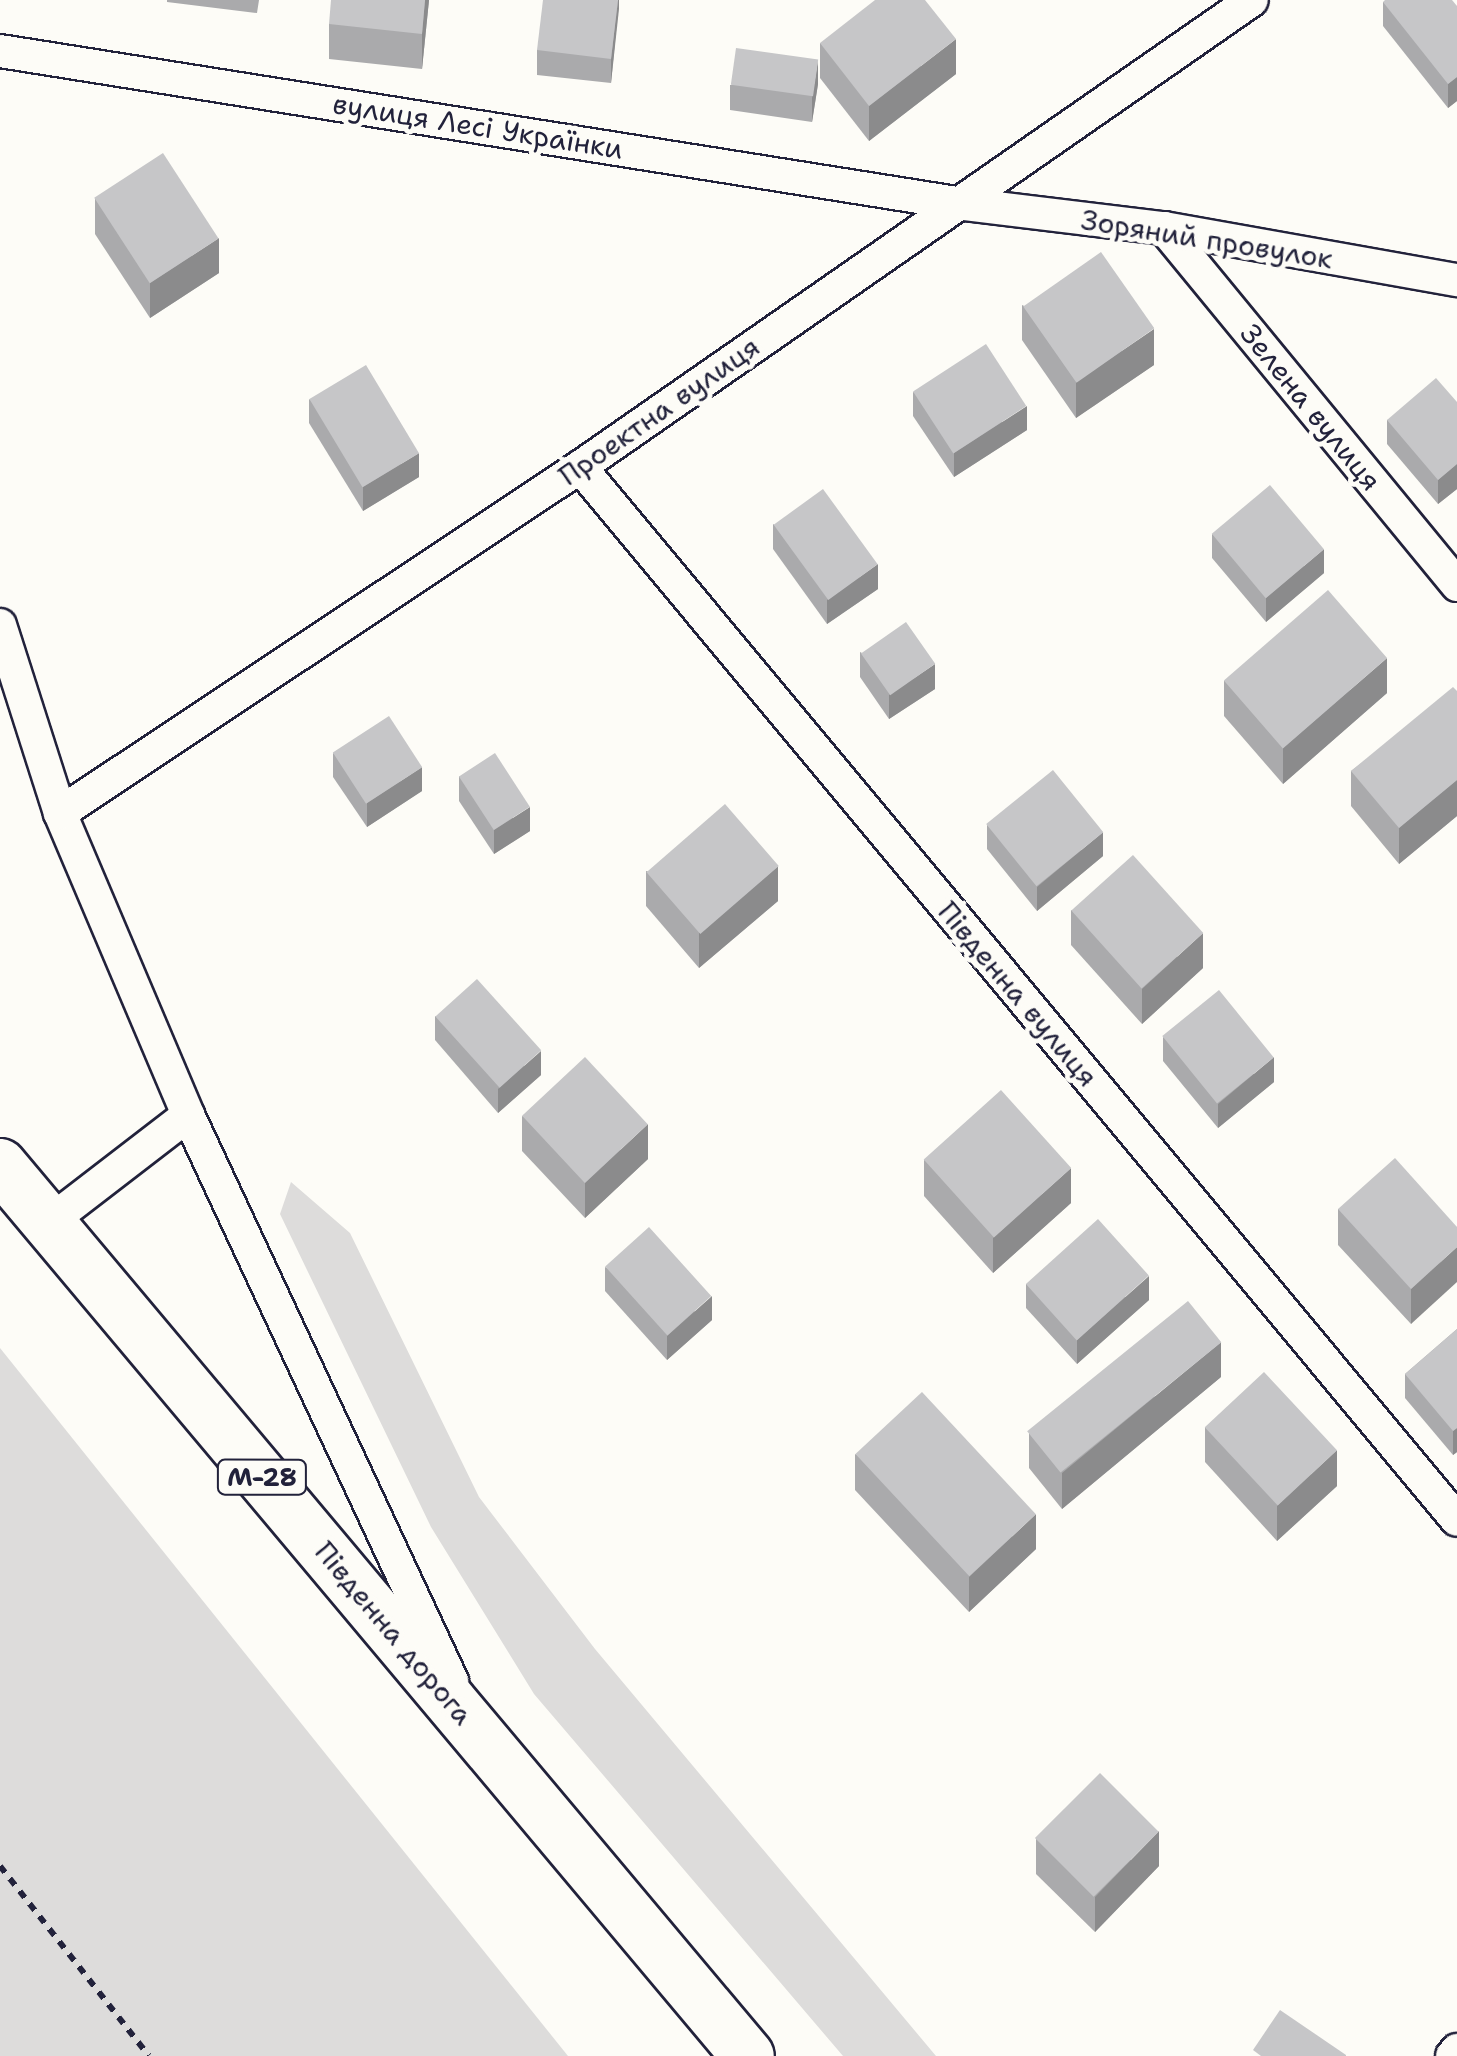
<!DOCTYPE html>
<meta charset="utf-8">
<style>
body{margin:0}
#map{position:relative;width:1457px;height:2056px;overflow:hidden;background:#fdfcf7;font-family:"Shantell Sans",sans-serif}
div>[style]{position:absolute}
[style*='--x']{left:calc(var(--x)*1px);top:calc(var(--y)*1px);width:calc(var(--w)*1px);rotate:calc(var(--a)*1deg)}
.green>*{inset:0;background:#dddcdb}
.path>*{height:6px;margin-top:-3px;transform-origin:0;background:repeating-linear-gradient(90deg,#22223b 0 8px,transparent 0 16px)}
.roads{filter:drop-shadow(2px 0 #22223b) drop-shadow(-2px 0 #22223b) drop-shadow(0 2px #22223b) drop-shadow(0 -2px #22223b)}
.minor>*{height:32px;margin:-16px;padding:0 16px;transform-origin:16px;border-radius:16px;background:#fdfcf7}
.trunk>*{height:52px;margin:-26px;padding:0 26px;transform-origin:26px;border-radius:26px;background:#fdfcf7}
.wall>*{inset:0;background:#aaaaac}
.shaded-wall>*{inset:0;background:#8b8b8c}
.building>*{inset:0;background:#c6c6c8;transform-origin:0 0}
span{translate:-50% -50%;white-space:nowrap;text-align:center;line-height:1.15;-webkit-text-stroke:10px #fdfcf7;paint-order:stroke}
.shield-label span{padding:2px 8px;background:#fdfcf7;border:2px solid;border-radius:8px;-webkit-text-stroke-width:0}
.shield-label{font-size:25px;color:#22223b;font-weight:700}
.street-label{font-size:28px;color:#22223b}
</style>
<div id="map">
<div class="green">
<i style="clip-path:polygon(291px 1182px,350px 1233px,479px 1497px,595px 1649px,936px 2056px,843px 2056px,534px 1694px,431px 1527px,280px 1214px)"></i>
<i style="clip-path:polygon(0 1348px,568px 2056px,0 2056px)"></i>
</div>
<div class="path">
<i style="--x:0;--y:1866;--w:241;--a:51.9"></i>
</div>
<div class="roads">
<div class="minor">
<i style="--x:0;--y:51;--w:968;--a:9.03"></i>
<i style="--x:956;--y:203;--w:209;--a:6.9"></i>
<i style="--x:1164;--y:228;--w:298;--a:10.1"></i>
<i style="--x:1164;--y:228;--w:462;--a:50.6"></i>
<i style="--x:580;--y:467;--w:1370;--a:50.21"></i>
<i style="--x:0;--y:625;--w:197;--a:72.3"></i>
<i style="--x:60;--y:813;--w:328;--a:67"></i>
<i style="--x:188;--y:1115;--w:625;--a:64.99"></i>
<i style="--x:60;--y:813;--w:625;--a:-33.64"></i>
<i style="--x:580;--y:467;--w:818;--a:-34.8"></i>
<i style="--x:48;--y:1223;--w:177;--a:-37.6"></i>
<i style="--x:1452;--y:2056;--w:8;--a:-50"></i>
</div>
<div class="trunk">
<i style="--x:0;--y:1165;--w:1163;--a:49.99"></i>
</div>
</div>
<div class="wall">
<i style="clip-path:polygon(167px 0,259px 0,257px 13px,167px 2px)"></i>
<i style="clip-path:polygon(429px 0,422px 69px,329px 59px,329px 24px)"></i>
<i style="clip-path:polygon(619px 0,611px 83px,537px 75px,537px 50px)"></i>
<i style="clip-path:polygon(1383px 2px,1457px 6px,1457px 101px,1448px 108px,1383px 26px)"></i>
<i style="clip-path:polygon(820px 43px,956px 74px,869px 141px,820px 78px)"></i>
<i style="clip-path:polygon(818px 84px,812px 122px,730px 110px,730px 85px)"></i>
<i style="clip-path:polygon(95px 198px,219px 273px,150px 318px,95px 234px)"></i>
<i style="clip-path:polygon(1022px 305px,1154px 365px,1076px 418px,1022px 340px)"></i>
<i style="clip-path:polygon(913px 392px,1027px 430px,954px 477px,913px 416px)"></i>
<i style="clip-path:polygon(309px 399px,419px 477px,363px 511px,309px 423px)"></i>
<i style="clip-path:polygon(1457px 402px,1457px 489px,1438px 504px,1387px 444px,1387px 420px)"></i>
<i style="clip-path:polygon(773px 524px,878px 589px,827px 624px,773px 549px)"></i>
<i style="clip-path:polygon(1212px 534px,1324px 573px,1266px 622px,1212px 558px)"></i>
<i style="clip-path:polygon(860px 652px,935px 689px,889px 719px,860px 677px)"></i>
<i style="clip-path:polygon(1224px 681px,1387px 693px,1283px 784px,1224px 716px)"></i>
<i style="clip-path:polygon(1457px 691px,1457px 816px,1399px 864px,1351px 806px,1351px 771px)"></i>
<i style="clip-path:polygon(333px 753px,422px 791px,367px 827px,333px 777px)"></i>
<i style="clip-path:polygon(459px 776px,530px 831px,494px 854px,459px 801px)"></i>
<i style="clip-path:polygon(987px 825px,1103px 856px,1037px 911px,987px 849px)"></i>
<i style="clip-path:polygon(646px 871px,778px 901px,699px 968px,646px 906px)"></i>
<i style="clip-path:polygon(1071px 910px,1203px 968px,1142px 1024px,1071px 945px)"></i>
<i style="clip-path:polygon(435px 1016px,541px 1075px,498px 1113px,435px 1040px)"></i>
<i style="clip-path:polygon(1163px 1037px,1274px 1082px,1218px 1128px,1163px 1061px)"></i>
<i style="clip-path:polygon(522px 1116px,648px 1159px,585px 1218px,522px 1151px)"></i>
<i style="clip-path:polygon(924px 1160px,1071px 1203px,993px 1273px,924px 1196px)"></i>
<i style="clip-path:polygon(1338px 1209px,1457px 1227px,1411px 1324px,1338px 1245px)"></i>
<i style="clip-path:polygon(605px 1267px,712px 1320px,667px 1360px,605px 1291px)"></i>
<i style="clip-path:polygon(1026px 1284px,1149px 1300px,1077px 1364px,1026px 1308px)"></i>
<i style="clip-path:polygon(1457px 1329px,1457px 1452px,1453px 1455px,1405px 1398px,1405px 1374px)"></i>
<i style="clip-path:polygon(1221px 1377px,1062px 1509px,1029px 1468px,1029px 1433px)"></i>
<i style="clip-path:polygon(1205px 1427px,1337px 1486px,1277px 1541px,1205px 1462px)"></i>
<i style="clip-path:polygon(855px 1454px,1036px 1549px,969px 1612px,855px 1490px)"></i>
<i style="clip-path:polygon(1036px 1839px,1159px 1866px,1095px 1932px,1036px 1874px)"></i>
</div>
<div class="shaded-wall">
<i style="clip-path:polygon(425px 0,429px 0,422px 69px,422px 34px)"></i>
<i style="clip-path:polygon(618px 0,619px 0,619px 9px,611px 83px,611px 59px)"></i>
<i style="clip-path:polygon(956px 39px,956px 74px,869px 141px,869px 106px)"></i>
<i style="clip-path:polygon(818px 60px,818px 84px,812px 122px,812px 98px)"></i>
<i style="clip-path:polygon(1457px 77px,1457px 101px,1448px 108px,1448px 84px)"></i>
<i style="clip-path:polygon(219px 238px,219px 273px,150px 318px,150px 283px)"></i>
<i style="clip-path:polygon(1154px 329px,1154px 365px,1076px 418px,1076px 382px)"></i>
<i style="clip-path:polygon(1027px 406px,1027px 430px,954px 477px,954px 453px)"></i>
<i style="clip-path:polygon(419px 453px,419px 477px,363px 511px,363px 487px)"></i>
<i style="clip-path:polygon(1457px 464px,1457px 489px,1438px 504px,1438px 480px)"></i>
<i style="clip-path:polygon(1324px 549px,1324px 573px,1266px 622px,1266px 598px)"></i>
<i style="clip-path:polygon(878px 564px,878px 589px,827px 624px,827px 600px)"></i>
<i style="clip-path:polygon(1387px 658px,1387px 693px,1283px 784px,1283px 748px)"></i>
<i style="clip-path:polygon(935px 664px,935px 689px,889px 719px,889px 695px)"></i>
<i style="clip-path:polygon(422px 767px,422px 791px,367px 827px,367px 803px)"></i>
<i style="clip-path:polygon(1457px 780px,1457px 816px,1399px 864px,1399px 828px)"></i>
<i style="clip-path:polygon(530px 807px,530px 831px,494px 854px,494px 830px)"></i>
<i style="clip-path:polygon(1103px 832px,1103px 856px,1037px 911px,1037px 887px)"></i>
<i style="clip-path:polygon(778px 866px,778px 901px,699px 968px,699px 933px)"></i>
<i style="clip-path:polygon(1203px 933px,1203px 968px,1142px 1024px,1142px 989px)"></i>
<i style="clip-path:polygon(541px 1051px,541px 1075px,498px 1113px,498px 1089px)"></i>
<i style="clip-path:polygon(1274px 1057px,1274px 1082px,1218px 1128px,1218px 1104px)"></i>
<i style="clip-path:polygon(648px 1124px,648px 1159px,585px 1218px,585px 1183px)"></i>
<i style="clip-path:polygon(1071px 1168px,1071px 1203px,993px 1273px,993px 1238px)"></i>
<i style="clip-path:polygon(1457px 1247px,1457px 1282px,1411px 1324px,1411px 1289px)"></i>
<i style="clip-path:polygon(1149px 1276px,1149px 1300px,1077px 1364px,1077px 1340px)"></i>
<i style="clip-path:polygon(712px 1296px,712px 1320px,667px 1360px,667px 1336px)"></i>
<i style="clip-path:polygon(1221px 1342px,1221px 1377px,1062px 1509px,1062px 1473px)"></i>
<i style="clip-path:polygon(1457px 1428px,1457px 1452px,1453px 1455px,1453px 1431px)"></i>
<i style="clip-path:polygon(1337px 1450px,1337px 1486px,1277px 1541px,1277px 1506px)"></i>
<i style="clip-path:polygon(1036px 1514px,1036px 1549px,969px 1612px,969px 1577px)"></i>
<i style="clip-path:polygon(1159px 1831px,1159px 1866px,1095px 1932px,1095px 1897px)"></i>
</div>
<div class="building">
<i style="clip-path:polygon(331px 0,425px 0,422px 34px,329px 24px)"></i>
<i style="clip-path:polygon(543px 0,618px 0,611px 59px,537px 50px)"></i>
<i style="clip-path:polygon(875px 0,925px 0,956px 39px,869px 106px,820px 43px)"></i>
<i style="clip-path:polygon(1385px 0,1452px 0,1457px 6px,1457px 77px,1448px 84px,1383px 2px)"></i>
<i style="left:736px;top:48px;width:83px;height:37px;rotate:8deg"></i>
<i style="left:163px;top:153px;width:102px;height:82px;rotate:57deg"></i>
<i style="left:1101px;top:252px;width:93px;height:95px;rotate:55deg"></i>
<i style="left:986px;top:344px;width:74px;height:87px;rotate:57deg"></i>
<i style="left:366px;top:365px;width:103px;height:66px;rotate:59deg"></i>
<i style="clip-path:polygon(1436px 378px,1457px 402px,1457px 464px,1438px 480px,1387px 420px)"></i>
<i style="left:1270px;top:485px;width:84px;height:76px;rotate:50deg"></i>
<i style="left:823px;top:489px;width:93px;height:61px;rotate:54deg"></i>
<i style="left:1328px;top:590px;width:90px;height:138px;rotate:49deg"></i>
<i style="left:906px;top:622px;width:51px;height:55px;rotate:55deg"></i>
<i style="clip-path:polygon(1453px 687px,1457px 691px,1457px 780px,1399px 828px,1351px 771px)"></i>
<i style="left:389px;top:716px;width:61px;height:67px;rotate:57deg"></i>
<i style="left:495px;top:753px;width:64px;height:43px;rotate:57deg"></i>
<i style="left:1053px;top:770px;width:80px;height:86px;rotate:51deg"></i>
<i style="left:725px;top:804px;width:82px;height:104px;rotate:49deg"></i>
<i style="left:1133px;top:855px;width:105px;height:83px;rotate:48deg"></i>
<i style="left:477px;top:979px;width:96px;height:56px;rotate:48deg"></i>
<i style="left:1219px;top:990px;width:87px;height:73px;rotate:51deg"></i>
<i style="left:585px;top:1057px;width:92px;height:86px;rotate:47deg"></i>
<i style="left:1001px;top:1090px;width:105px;height:104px;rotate:48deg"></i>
<i style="clip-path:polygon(1395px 1158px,1457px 1227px,1457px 1247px,1411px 1289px,1338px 1209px)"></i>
<i style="left:1098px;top:1219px;width:76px;height:97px;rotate:48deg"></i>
<i style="left:649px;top:1227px;width:93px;height:59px;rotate:48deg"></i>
<i style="left:1188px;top:1301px;width:53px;height:207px;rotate:51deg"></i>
<i style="clip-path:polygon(1457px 1329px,1457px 1428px,1453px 1431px,1405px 1374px)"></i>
<i style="left:1264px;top:1372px;width:107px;height:81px;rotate:47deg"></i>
<i style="left:922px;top:1392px;width:167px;height:91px;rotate:47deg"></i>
<i style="left:1100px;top:1773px;width:83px;height:92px;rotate:45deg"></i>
<i style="clip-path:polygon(1280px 2010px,1346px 2055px,1346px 2056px,1261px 2056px,1253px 2050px)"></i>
</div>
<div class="shield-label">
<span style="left:262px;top:1477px">М-28</span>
</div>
<div class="street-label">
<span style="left:478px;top:126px;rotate:9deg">вулиця Лесі Українки</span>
<span style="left:1207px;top:239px;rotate:9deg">Зоряний провулок</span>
<span style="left:1311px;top:407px;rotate:51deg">Зелена вулиця</span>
<span style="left:659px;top:411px;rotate:-35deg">Проектна вулиця</span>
<span style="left:1018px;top:994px;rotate:50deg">Південна вулиця</span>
<span style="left:394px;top:1633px;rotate:50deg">Південна дорога</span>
</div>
</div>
